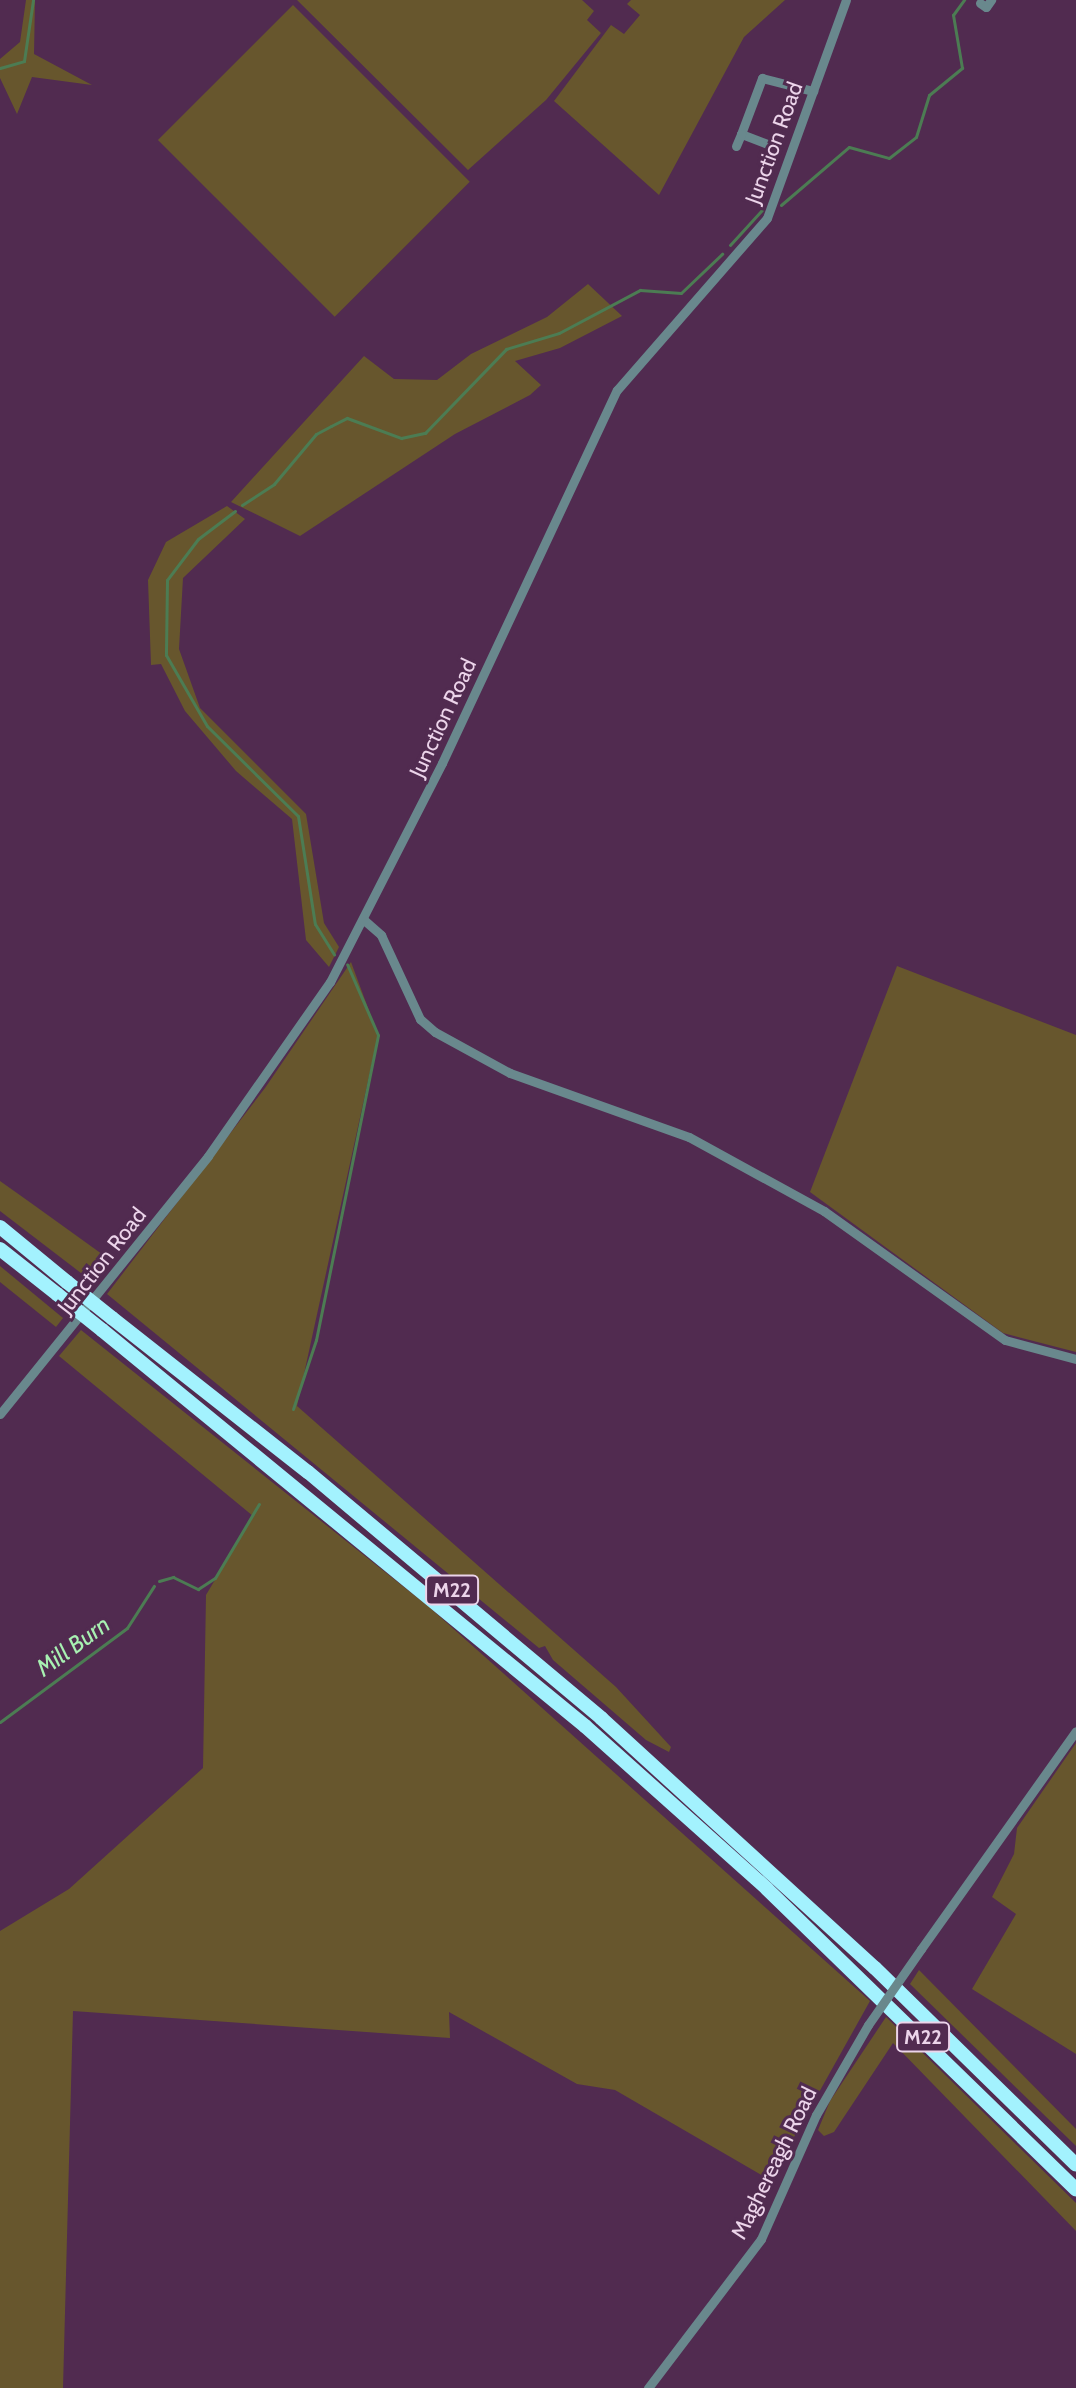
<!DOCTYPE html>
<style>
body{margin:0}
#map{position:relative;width:1076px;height:2388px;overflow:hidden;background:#512b50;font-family:Cabin,sans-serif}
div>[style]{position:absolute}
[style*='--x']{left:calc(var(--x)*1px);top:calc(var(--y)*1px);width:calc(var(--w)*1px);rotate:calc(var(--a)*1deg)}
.green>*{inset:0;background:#67562d;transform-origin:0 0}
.stream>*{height:3px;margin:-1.5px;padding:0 1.5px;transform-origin:1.5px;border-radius:1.5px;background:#4c7c53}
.minor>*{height:9px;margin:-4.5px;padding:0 4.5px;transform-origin:4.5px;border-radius:4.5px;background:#69888d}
.highway>*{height:14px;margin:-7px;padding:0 7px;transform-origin:7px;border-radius:7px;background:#a3f2fe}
.minor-bridge>*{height:9px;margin:-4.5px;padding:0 4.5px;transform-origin:4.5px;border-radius:4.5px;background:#69888d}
.highway-bridge>*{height:14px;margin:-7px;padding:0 7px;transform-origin:7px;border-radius:7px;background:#a3f2fe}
span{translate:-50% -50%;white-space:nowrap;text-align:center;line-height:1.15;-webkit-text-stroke:6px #512b50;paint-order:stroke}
.shield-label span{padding:2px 6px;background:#512b50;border:2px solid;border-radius:6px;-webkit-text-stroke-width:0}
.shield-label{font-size:20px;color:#ecd4ea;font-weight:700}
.street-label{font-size:22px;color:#ecd4ea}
.water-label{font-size:24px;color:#a8f1b2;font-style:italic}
</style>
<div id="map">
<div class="green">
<i style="clip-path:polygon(26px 0,35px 0,34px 54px,92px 85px,32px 77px,17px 114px,0 78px,0 59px,20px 42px)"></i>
<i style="clip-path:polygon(297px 0,582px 0,594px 11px,587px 20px,601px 33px,546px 100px,468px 170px)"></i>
<i style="clip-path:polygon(631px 0,785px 0,744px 37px,659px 195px,554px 101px,611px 25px,624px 34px,640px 15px,627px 4px)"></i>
<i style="left:293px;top:5px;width:250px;height:191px;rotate:45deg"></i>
<i style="clip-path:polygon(588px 284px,622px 316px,560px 348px,515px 361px,541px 385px,530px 395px,455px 434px,300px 536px,231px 502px,364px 356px,394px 379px,437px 380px,471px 354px,547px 317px)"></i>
<i style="clip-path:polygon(227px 506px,245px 519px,183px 578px,179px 649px,200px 708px,306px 814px,324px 923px,339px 947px,329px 967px,306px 940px,292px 819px,236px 771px,185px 711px,161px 664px,151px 665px,148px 580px,166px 542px)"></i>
<i style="clip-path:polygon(351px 962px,378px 1035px,297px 1406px,616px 1687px,671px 1747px,669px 1752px,646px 1740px,553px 1660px,545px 1646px,539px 1648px,107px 1294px,265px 1088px)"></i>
<i style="clip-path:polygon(897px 966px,1076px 1035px,1076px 1352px,1003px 1333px,810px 1192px)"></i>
<i style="clip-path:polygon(0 1181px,31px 1203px,113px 1262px,94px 1283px,0 1211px)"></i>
<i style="clip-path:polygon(0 1266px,63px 1318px,56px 1327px,0 1282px)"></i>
<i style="clip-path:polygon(81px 1330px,429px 1607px,870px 2001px,770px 2180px,615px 2090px,577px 2084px,449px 2012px,450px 2038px,73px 2011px,63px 2388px,0 2388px,0 1931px,69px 1889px,203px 1768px,206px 1595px,253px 1516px,59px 1356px)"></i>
<i style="clip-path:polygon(1076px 1743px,1076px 2054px,972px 1989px,1016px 1914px,992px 1897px,1014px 1854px,1017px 1828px)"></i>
<i style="clip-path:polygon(919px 1970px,1076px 2129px,1076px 2146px,910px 1984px)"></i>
<i style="clip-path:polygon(886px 2017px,1076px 2203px,1076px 2231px,893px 2043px,834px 2132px,824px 2136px,818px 2130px,830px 2101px)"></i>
</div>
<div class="stream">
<i style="--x:0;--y:68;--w:25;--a:-16"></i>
<i style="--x:24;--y:61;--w:62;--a:-81.6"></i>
<i style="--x:781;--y:205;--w:89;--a:-40.5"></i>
<i style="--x:849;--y:147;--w:41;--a:15.4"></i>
<i style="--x:889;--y:158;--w:34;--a:-38"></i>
<i style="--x:916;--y:137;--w:44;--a:-72.8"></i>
<i style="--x:929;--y:95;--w:43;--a:-39.3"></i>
<i style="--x:962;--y:68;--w:54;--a:-99.6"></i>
<i style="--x:953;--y:15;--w:19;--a:-54"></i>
<i style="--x:730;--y:245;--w:47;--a:-47.6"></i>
<i style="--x:242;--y:505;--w:38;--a:-33"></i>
<i style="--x:274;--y:484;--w:65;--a:-50"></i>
<i style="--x:316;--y:434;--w:17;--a:-28"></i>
<i style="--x:331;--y:426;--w:18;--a:-27"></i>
<i style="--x:347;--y:418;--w:58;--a:20.3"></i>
<i style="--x:401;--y:438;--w:25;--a:-12"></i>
<i style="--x:425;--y:433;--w:117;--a:-46"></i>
<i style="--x:506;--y:349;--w:55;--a:-16.8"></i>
<i style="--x:559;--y:333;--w:92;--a:-28"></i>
<i style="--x:640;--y:290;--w:41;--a:4.2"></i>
<i style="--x:681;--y:293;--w:57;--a:-43.6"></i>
<i style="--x:235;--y:511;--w:46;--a:142.9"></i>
<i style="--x:198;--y:539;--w:51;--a:127.1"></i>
<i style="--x:167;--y:580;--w:75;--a:90.8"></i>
<i style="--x:166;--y:655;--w:82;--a:60"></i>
<i style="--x:207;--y:726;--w:128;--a:44.7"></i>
<i style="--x:298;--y:816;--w:109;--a:81.1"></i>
<i style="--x:315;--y:924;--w:36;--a:58"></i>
<i style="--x:293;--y:1409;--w:73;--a:-71.6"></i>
<i style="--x:316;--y:1340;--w:311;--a:-78.5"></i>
<i style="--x:378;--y:1035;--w:77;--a:-113.6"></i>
<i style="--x:159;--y:1581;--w:15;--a:-16"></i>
<i style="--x:173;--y:1577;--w:28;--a:26"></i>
<i style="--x:198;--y:1589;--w:20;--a:-33"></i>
<i style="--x:215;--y:1578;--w:86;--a:-59.3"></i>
<i style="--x:0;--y:1722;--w:158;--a:-36.5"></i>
<i style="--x:127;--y:1628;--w:50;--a:-57.3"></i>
</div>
<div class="minor">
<i style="--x:980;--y:3;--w:7;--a:34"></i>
<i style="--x:986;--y:7;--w:9;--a:-54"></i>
<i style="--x:770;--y:145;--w:31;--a:-159"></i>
<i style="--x:741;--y:134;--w:60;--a:-69.4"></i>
<i style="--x:762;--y:78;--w:53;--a:14.3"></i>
<i style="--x:736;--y:146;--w:13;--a:-67"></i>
<i style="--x:364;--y:920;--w:23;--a:41"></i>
<i style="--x:381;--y:935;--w:93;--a:65.1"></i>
<i style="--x:420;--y:1019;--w:20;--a:41"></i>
<i style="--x:435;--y:1032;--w:85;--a:28.7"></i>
<i style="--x:510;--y:1073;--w:190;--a:19.7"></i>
<i style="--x:689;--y:1137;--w:154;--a:28.7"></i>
<i style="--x:824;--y:1211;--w:222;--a:35.5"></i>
<i style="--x:1005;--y:1340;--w:73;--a:15"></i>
<i style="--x:0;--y:1414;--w:331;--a:-51.1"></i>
<i style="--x:208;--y:1156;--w:213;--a:-55"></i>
<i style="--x:330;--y:982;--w:246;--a:-62.9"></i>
<i style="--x:442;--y:763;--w:412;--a:-64.9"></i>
<i style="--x:617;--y:390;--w:228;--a:-48.9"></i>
<i style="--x:767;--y:218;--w:232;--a:-70.1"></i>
<i style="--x:921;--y:1949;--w:267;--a:-54.6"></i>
<i style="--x:648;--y:2388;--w:187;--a:-52.8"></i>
<i style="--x:761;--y:2239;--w:136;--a:-66.1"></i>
<i style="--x:816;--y:2115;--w:104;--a:-60"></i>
</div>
<div class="highway">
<i style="--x:0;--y:1227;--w:87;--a:39.4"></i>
<i style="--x:0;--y:1249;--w:73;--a:38.3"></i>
<i style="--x:112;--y:1318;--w:249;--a:38.2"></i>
<i style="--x:308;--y:1472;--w:383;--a:40"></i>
<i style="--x:601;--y:1718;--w:371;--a:42.4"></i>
<i style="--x:875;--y:1968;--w:281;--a:44.4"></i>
<i style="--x:102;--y:1330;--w:625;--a:39.35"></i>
<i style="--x:585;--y:1726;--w:244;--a:41.8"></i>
<i style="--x:767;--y:1889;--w:431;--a:44.2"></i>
</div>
<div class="minor-bridge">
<i style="--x:868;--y:2025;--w:93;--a:-55.1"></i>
</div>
<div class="highway-bridge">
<i style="--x:67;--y:1282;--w:58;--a:38.7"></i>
<i style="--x:57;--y:1294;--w:58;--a:38.7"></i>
</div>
<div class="shield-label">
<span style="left:452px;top:1590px">M22</span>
<span style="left:923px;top:2037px">M22</span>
</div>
<div class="street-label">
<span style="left:774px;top:143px;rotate:-70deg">Junction Road</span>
<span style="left:443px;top:718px;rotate:-65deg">Junction Road</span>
<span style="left:102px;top:1261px;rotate:-52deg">Junction Road</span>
<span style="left:774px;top:2163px;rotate:-64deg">Maghereagh Road</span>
</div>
<div class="water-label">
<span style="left:73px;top:1646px;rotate:-36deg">Mill Burn</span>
</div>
</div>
